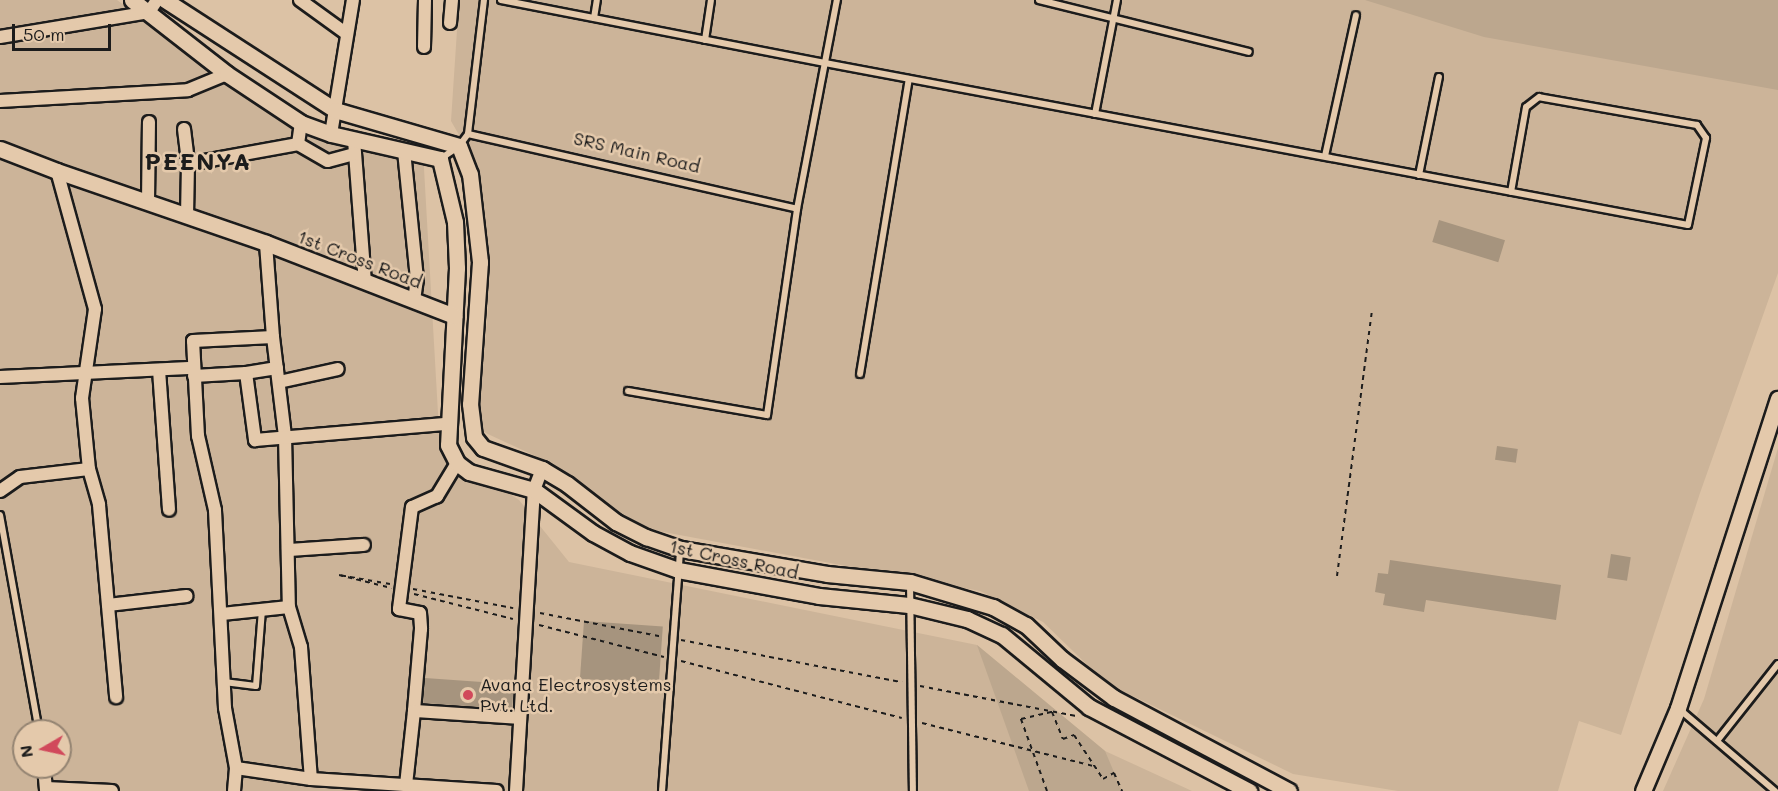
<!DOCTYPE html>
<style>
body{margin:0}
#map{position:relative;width:1778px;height:791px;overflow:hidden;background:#dcc2a5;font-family:Mali,sans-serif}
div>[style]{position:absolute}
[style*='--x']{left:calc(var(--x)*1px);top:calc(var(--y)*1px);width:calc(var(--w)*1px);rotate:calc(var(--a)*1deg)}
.built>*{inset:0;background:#ccb499}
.green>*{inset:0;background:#bca78e}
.building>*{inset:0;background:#a6947e;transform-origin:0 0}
.path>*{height:2px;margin-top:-1px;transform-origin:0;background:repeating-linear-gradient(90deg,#1c1c1c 0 4.5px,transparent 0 9px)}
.roads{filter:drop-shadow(2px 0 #1c1c1c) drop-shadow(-2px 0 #1c1c1c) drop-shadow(0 2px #1c1c1c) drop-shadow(0 -2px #1c1c1c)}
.service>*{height:6px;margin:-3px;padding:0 3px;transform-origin:3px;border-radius:3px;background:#e4c9ab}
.minor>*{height:12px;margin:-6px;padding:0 6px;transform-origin:6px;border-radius:6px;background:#e4c9ab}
.tertiary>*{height:15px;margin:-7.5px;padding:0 7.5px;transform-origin:7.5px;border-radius:7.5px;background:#e4c9ab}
.dots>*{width:16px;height:16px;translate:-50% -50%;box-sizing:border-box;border:3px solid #e4c9ab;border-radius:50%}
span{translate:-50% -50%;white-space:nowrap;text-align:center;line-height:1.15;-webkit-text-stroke:5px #e4c9ab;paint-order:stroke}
.street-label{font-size:18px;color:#1c1c1c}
.poi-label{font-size:18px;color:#1c1c1c}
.left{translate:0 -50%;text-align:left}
.district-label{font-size:24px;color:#1c1c1c;font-weight:700;letter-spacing:1.5px}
.north{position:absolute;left:12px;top:719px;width:60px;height:60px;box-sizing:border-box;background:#e4c9ab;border:2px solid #948472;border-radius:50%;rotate:261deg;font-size:16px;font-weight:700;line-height:24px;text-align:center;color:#1c1c1c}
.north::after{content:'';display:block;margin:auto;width:21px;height:27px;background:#d1495b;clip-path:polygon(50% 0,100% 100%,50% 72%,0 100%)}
.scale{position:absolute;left:12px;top:24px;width:99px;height:27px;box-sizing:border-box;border:3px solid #1c1c1c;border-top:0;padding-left:8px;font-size:18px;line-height:21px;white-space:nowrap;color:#1c1c1c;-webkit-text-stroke:4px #e4c9ab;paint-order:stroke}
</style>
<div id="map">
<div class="built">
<i style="clip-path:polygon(evenodd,0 0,117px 0,290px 125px,423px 151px,440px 448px,519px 500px,569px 562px,977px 645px,1105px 751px,1192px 791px,0 791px,0 0,24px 731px,60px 731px,60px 767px,24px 767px,24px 731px)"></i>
<i style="clip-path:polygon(459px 0,1778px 0,1778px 273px,1700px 493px,1621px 735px,1579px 721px,1558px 791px,1398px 791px,1293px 774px,1106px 683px,1043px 622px,980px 591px,642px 528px,557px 466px,477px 429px,488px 309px,470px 154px,451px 121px)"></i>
<i style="clip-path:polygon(1778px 448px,1778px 791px,1663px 791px,1704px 699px)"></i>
</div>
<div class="green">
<i style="clip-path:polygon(1365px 0,1778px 0,1778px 90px,1484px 37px)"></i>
<i style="clip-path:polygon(977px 645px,1105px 751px,1122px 791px,1029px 791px)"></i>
</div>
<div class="building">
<i style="left:1439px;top:220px;width:69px;height:23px;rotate:17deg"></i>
<i style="left:1497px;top:446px;width:21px;height:14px;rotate:8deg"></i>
<i style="left:1611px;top:554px;width:20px;height:24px;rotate:9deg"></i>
<i style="clip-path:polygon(1390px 560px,1561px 585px,1556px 620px,1426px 600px,1424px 612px,1383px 605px,1385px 594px,1375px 592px,1378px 573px,1388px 574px)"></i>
<i style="left:584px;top:621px;width:79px;height:58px;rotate:4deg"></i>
<i style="left:425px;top:678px;width:89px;height:25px;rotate:4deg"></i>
</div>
<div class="path">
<i style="--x:1337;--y:576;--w:268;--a:-82.5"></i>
<i style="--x:390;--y:584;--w:52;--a:-170"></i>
<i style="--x:339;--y:575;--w:54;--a:14"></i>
<i style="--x:413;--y:589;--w:102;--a:10.8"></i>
<i style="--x:414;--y:594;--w:102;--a:14.2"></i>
<i style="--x:540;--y:613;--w:126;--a:11"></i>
<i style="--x:539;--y:625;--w:129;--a:14.4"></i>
<i style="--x:681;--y:640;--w:225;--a:10.8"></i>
<i style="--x:681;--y:661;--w:228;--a:14.5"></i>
<i style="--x:920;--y:686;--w:159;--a:10.9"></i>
<i style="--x:922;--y:723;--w:180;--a:14.1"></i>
<i style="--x:1047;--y:791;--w:77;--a:-109.9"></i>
<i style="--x:1021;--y:719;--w:32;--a:-13"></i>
<i style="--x:1052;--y:712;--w:29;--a:68"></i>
<i style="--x:1063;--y:739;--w:12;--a:-20"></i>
<i style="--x:1074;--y:735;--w:53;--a:56.6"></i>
<i style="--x:1103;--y:779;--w:13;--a:-29"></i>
<i style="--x:1114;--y:773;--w:20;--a:66"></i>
</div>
<div class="roads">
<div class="service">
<i style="--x:501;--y:0;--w:330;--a:11"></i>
<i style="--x:825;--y:63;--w:878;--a:10.63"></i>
<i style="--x:1688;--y:225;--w:89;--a:-78.3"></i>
<i style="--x:1706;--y:138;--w:16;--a:-125"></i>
<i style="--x:1697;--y:125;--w:160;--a:-170"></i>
<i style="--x:1539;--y:97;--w:16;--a:142"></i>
<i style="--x:1526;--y:107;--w:86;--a:100"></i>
<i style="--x:1039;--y:0;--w:216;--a:13.9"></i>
<i style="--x:594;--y:18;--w:18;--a:-81"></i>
<i style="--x:705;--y:40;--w:40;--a:-81.5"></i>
<i style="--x:1095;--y:114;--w:116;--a:-79.1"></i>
<i style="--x:468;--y:134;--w:337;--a:12.8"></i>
<i style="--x:1325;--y:156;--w:144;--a:-77.6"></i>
<i style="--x:440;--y:159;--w:23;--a:-34"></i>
<i style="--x:459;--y:146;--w:15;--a:-53"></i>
<i style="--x:468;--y:134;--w:135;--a:-83.2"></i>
<i style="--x:1419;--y:175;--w:100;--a:-78.5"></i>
<i style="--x:860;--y:374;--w:299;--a:-80.6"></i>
<i style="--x:628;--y:391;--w:141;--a:9.8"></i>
<i style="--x:767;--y:415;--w:208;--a:-81.7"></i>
<i style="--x:797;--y:209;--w:213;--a:-79.2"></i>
<i style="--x:0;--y:515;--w:219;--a:79.8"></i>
<i style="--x:910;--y:582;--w:209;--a:89.2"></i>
<i style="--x:224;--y:682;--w:32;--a:7"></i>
<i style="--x:256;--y:686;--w:76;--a:-85.5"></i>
<i style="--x:1678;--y:708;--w:128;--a:40.6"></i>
<i style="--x:1717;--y:741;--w:98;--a:-51.6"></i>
<i style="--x:662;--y:791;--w:243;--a:-85.7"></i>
</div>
<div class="minor">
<i style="--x:300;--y:0;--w:58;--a:35.9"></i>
<i style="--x:450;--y:23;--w:23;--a:-85"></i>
<i style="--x:0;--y:37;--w:151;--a:-9.5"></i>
<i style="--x:149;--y:12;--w:14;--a:-56"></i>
<i style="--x:424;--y:47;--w:47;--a:-88.8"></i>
<i style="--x:0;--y:101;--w:188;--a:-3.3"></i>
<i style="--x:188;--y:90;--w:42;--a:-22.3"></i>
<i style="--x:184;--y:129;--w:35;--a:83"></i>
<i style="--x:331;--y:134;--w:136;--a:-80.7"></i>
<i style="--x:354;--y:140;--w:142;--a:85.6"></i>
<i style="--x:298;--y:144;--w:34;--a:30"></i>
<i style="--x:328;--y:161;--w:28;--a:-15"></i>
<i style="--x:404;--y:151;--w:129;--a:84.2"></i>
<i style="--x:417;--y:279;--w:22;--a:98"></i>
<i style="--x:57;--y:171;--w:143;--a:74.6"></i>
<i style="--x:95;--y:309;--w:90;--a:98.3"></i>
<i style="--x:82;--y:398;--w:71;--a:84.4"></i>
<i style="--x:148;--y:202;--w:80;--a:-89.3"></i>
<i style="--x:187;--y:216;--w:52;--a:-88.9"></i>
<i style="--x:188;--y:164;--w:112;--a:-10.3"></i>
<i style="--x:298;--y:144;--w:21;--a:-82"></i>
<i style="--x:273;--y:337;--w:100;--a:83.1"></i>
<i style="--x:285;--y:436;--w:171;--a:88.7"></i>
<i style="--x:289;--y:607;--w:42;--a:73.3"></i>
<i style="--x:301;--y:647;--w:132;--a:85.7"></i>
<i style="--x:277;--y:368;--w:31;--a:171"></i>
<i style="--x:246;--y:373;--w:68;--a:82.3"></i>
<i style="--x:255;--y:440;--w:193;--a:-4.8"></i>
<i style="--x:159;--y:370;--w:140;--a:85.9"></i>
<i style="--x:194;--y:376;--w:52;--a:-3.3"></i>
<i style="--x:0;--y:377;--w:194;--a:-2.7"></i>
<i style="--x:279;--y:382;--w:60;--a:-12.4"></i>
<i style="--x:457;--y:463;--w:39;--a:121"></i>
<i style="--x:437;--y:496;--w:27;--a:156"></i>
<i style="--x:412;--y:507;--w:103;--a:97.3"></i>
<i style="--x:399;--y:609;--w:21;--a:11"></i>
<i style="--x:420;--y:613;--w:16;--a:86"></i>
<i style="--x:421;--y:629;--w:82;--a:94.9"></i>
<i style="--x:414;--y:711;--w:105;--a:3.8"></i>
<i style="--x:0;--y:491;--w:24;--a:-35"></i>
<i style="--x:20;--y:477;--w:69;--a:-6.6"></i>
<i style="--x:89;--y:469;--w:37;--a:74"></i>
<i style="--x:99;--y:505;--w:193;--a:84.9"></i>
<i style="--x:288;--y:550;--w:76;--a:-3.8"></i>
<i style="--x:108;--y:605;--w:79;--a:-6.6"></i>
<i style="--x:222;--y:614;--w:67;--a:-6"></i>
<i style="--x:44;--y:767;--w:24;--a:85"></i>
<i style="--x:236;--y:768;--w:76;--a:8.3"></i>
<i style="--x:311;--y:779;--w:186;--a:3.7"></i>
<i style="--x:406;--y:785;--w:74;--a:-83.8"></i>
<i style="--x:46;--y:788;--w:66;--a:2.6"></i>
<i style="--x:234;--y:791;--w:23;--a:-85"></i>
<i style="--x:236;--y:768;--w:61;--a:-100.4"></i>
<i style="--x:225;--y:708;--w:198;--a:-92.9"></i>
<i style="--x:215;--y:510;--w:76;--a:-102.9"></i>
<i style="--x:198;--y:436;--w:95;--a:-93"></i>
<i style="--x:193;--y:341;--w:80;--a:-2.9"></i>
<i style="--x:273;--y:337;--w:94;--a:-94.3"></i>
<i style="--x:516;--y:791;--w:302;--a:-86.6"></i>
<i style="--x:534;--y:490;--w:22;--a:-69"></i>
</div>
<div class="tertiary">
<i style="--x:132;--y:0;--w:120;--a:37.9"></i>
<i style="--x:227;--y:74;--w:89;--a:33.5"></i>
<i style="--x:301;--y:123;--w:32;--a:20"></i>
<i style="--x:331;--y:134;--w:112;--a:12.9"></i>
<i style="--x:440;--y:159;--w:65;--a:76.6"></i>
<i style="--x:455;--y:222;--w:46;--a:87.5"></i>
<i style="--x:457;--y:268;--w:177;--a:92.9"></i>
<i style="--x:448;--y:445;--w:20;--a:63"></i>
<i style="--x:457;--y:463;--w:15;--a:37"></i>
<i style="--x:469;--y:472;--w:67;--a:15.5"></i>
<i style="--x:534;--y:490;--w:73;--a:36.1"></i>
<i style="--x:593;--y:533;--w:42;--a:28.4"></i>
<i style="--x:630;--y:553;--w:51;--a:19.5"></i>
<i style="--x:678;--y:570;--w:143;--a:10.4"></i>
<i style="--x:819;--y:596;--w:90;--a:5.7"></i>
<i style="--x:909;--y:605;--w:60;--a:13.6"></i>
<i style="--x:967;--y:619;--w:38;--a:25"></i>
<i style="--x:1002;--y:635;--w:113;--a:39.6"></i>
<i style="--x:1089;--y:707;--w:181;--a:27.7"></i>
<i style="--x:165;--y:0;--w:202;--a:32.9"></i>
<i style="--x:335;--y:110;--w:129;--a:16.2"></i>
<i style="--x:459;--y:146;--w:30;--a:69"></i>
<i style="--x:470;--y:174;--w:89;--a:83.5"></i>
<i style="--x:480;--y:262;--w:142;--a:94"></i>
<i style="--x:470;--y:404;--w:33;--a:83"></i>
<i style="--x:474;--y:437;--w:14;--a:51"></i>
<i style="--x:483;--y:448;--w:63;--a:19.6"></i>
<i style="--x:542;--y:469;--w:29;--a:31"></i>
<i style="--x:567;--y:484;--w:62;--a:37.8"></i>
<i style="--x:616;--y:522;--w:34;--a:27"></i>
<i style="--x:646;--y:537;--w:37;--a:19"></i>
<i style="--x:681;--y:549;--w:148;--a:9.7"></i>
<i style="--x:827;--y:574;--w:83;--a:5.5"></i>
<i style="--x:910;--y:582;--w:87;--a:16.8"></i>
<i style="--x:993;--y:607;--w:38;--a:29"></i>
<i style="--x:1026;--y:625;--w:50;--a:43.4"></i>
<i style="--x:1062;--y:659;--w:65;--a:36.9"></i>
<i style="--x:1114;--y:698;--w:198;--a:28"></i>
<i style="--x:0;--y:149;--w:61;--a:21.1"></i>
<i style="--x:57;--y:171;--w:221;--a:19"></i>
<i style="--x:266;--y:243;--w:202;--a:21.2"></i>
<i style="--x:1643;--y:791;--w:90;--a:-67.1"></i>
<i style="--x:1678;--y:708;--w:325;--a:-72.1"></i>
</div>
</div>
<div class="dots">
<i style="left:468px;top:695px;background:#d1495b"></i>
</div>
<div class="street-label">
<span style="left:637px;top:152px;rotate:13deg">SRS Main Road</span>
<span style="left:360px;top:259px;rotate:21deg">1st Cross Road</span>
<span style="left:734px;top:559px;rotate:12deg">1st Cross Road</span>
</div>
<div class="poi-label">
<span class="left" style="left:480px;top:695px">Avana Electrosystems<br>Pvt. Ltd.</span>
</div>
<div class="district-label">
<span style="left:198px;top:161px">PEENYA</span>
</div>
<div class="north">N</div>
<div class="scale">50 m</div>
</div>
